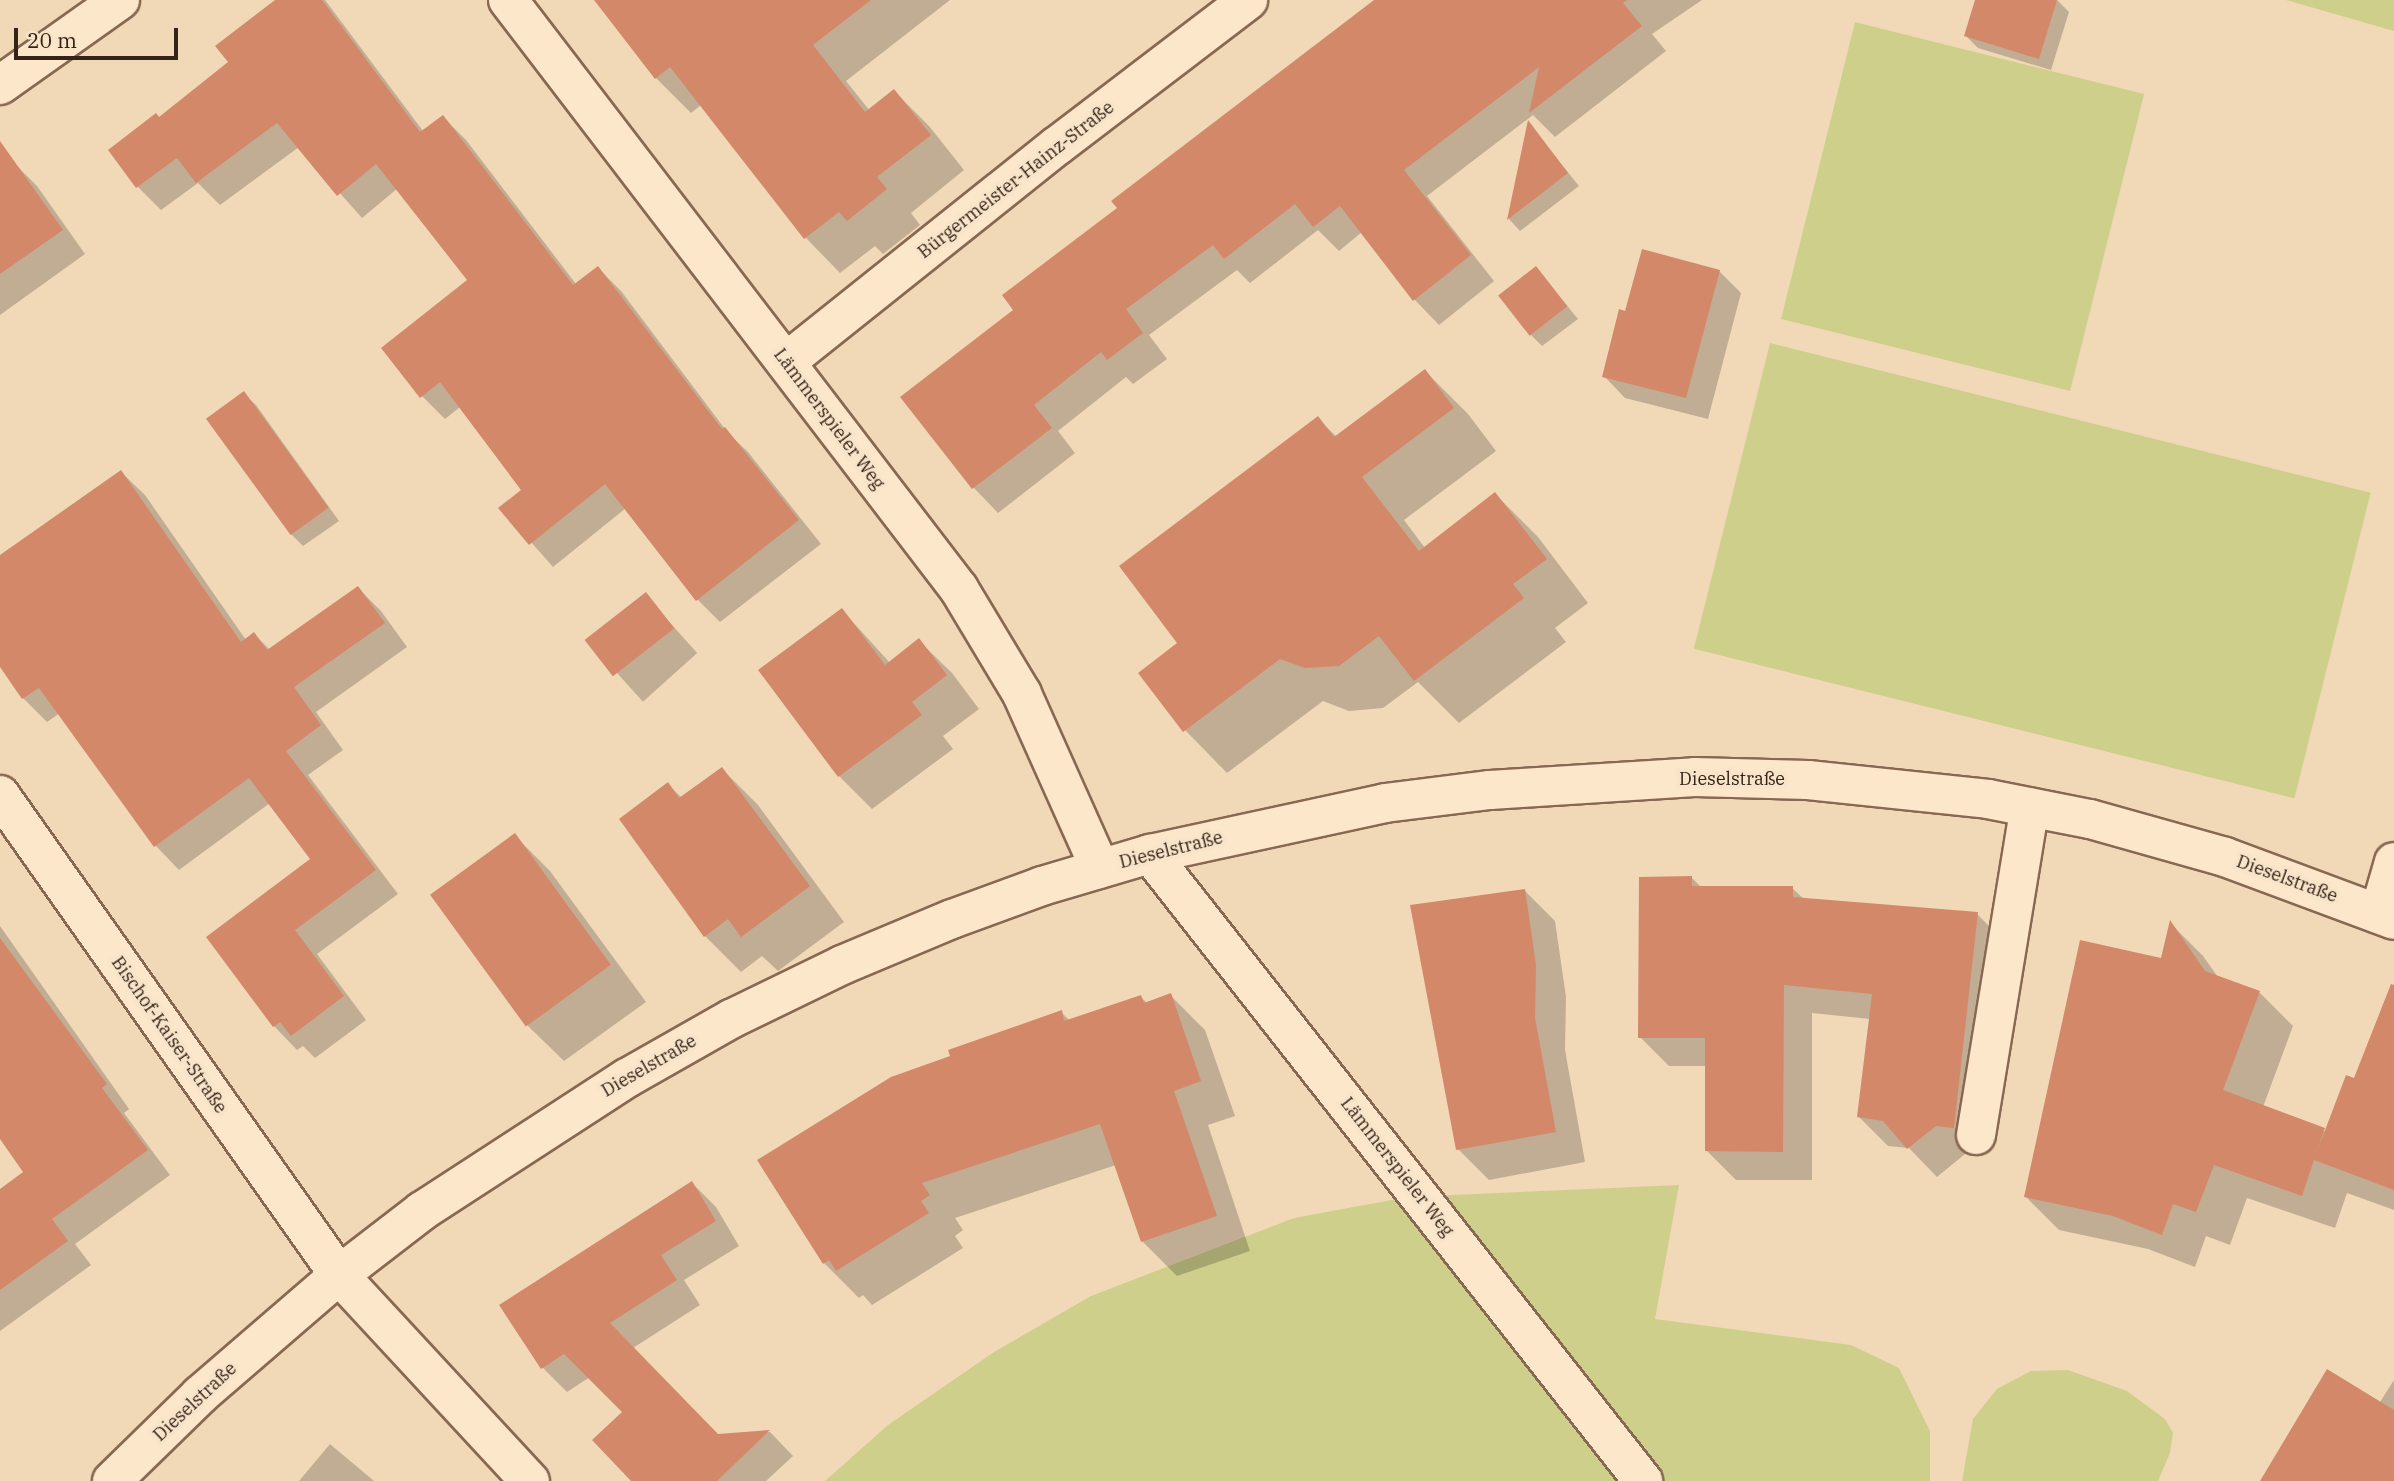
<!DOCTYPE html>
<meta charset="utf-8">
<style>
body{margin:0}
#map{position:relative;width:2394px;height:1481px;overflow:hidden;background:#f1d9b8;font-family:"IBM Plex Serif",serif}
div>[style]{position:absolute}
[style*='--x']{left:calc(var(--x)*1px);top:calc(var(--y)*1px);width:calc(var(--w)*1px);rotate:calc(var(--a)*1deg)}
.green>*{inset:0;background:#cfcf8c;transform-origin:0 0}
.shadow>*{inset:0;background:#0003;transform-origin:0 0}
.building>*{inset:0;background:#d3886a;transform-origin:0 0}
.roads{filter:drop-shadow(2px 0 #886852) drop-shadow(-2px 0 #886852) drop-shadow(0 2px #886852) drop-shadow(0 -2px #886852)}
.minor>*{height:38px;margin:-19px;padding:0 19px;transform-origin:19px;border-radius:19px;background:#fce7cb}
span{translate:-50% -50%;white-space:nowrap;text-align:center;line-height:1.15;-webkit-text-stroke:7px #f8e4c8;paint-order:stroke}
.street-label{font-size:18px;color:#352319}
.scale{position:absolute;left:14px;top:28px;width:164px;height:32px;box-sizing:border-box;border:4px solid #352319;border-top:0;padding-left:9px;font-size:21px;line-height:24px;white-space:nowrap;color:#352319;-webkit-text-stroke:5px #f8e4c8;paint-order:stroke}
</style>
<div id="map">
<div class="green">
<i style="clip-path:polygon(2286px 0,2394px 0,2394px 31px)"></i>
<i style="left:1855px;top:22px;width:298px;height:306px;rotate:14deg"></i>
<i style="left:1770px;top:343px;width:619px;height:315px;rotate:14deg"></i>
<i style="clip-path:polygon(1679px 1185px,1655px 1319px,1851px 1345px,1899px 1368px,1930px 1431px,1930px 1481px,825px 1481px,888px 1425px,994px 1352px,1091px 1296px,1294px 1218px,1408px 1197px)"></i>
<i style="clip-path:polygon(2068px 1370px,2127px 1391px,2165px 1419px,2173px 1433px,2170px 1453px,2158px 1481px,1962px 1481px,1973px 1419px,1997px 1389px,2031px 1371px)"></i>
</div>
<div class="shadow">
<i style="clip-path:polygon(278px 0,325px 0,423px 131px,443px 117px,466px 140px,576px 284px,598px 268px,621px 291px,728px 433px,748px 452px,821px 544px,720px 622px,697px 599px,626px 508px,553px 567px,501px 508px,523px 490px,460px 407px,445px 419px,422px 396px,470px 281px,398px 188px,362px 218px,299px 147px,220px 205px,198px 183px,161px 210px,138px 187px,110px 150px,160px 119px,231px 63px)"></i>
<i style="clip-path:polygon(596px 0,950px 0,846px 81px,870px 111px,894px 91px,929px 126px,964px 170px,911px 213px,920px 225px,883px 254px,875px 246px,840px 273px,806px 238px,701px 105px,691px 113px,656px 78px)"></i>
<i style="clip-path:polygon(1377px 0,1702px 0,1652px 34px,1666px 51px,1555px 137px,1533px 115px,1427px 196px,1494px 281px,1439px 325px,1415px 300px,1362px 232px,1339px 251px,1318px 230px,1250px 283px,1237px 270px,1149px 335px,1167px 359px,1133px 384px,1126px 377px,1058px 431px,1075px 453px,998px 513px,974px 488px,902px 397px,1016px 311px,1119px 208px)"></i>
<i style="clip-path:polygon(1977px 0,2057px 0,2069px 12px,2051px 70px,1978px 48px,1966px 36px)"></i>
<i style="clip-path:polygon(1529px 124px,1579px 186px,1520px 231px,1509px 219px)"></i>
<i style="clip-path:polygon(13px 162px,37px 186px,85px 254px,0 315px,0 171px)"></i>
<i style="clip-path:polygon(1536px 268px,1578px 319px,1542px 346px,1530px 334px)"></i>
<i style="clip-path:polygon(1719px 271px,1741px 293px,1708px 419px,1625px 398px,1604px 376px,1626px 313px)"></i>
<i style="clip-path:polygon(1425px 371px,1468px 414px,1496px 451px,1404px 520px,1425px 548px,1495px 494px,1538px 537px,1588px 603px,1555px 628px,1566px 642px,1459px 723px,1418px 682px,1383px 708px,1349px 711px,1323px 701px,1227px 773px,1185px 730px,1180px 643px,1317px 418px,1337px 437px)"></i>
<i style="clip-path:polygon(243px 393px,256px 405px,339px 521px,303px 546px,291px 534px,209px 419px)"></i>
<i style="clip-path:polygon(121px 472px,145px 495px,246px 640px,254px 634px,270px 650px,358px 588px,381px 611px,407px 647px,316px 712px,343px 750px,308px 775px,398px 894px,317px 954px,366px 1020px,315px 1058px,303px 1046px,297px 1050px,274px 1026px,208px 938px,312px 859px,270px 803px,179px 870px,156px 846px,60px 713px,47px 722px,23px 698px,0 664px,0 557px)"></i>
<i style="left:645px;top:595px;width:78px;height:73px;rotate:48deg"></i>
<i style="clip-path:polygon(842px 610px,890px 663px,919px 641px,952px 673px,979px 709px,943px 736px,953px 749px,872px 809px,839px 776px)"></i>
<i style="clip-path:polygon(722px 769px,758px 805px,844px 922px,778px 971px,762px 956px,741px 972px,705px 936px,668px 784px,682px 798px)"></i>
<i style="clip-path:polygon(514px 835px,550px 871px,646px 1002px,564px 1061px,528px 1026px)"></i>
<i style="clip-path:polygon(1692px 878px,1701px 887px,1792px 888px,1805px 900px,1977px 914px,2006px 943px,1983px 1156px,1965px 1154px,1937px 1177px,1909px 1148px,1888px 1146px,1859px 1117px,1870px 1019px,1812px 1013px,1812px 1180px,1736px 1180px,1707px 1151px,1707px 1066px,1669px 1066px,1640px 1037px)"></i>
<i style="clip-path:polygon(1524px 890px,1555px 921px,1566px 997px,1565px 1050px,1585px 1162px,1489px 1180px,1458px 1149px)"></i>
<i style="clip-path:polygon(2171px 924px,2203px 956px,2218px 977px,2260px 993px,2293px 1026px,2263px 1107px,2326px 1132px,2355px 1081px,2394px 1042px,2394px 1210px,2347px 1193px,2335px 1228px,2247px 1198px,2230px 1245px,2206px 1236px,2195px 1267px,2148px 1249px,2059px 1230px,2025px 1196px,2163px 960px)"></i>
<i style="clip-path:polygon(0 926px,129px 1109px,124px 1113px,170px 1175px,75px 1244px,91px 1265px,0 1331px,0 1191px,26px 1172px,0 1136px)"></i>
<i style="clip-path:polygon(1170px 995px,1205px 1030px,1235px 1116px,1208px 1125px,1250px 1251px,1177px 1276px,1142px 1241px,1116px 1165px,955px 1218px,963px 1230px,955px 1236px,963px 1248px,872px 1305px,863px 1295px,859px 1298px,824px 1263px,952px 1058px,1061px 1012px,1070px 1021px,1141px 997px,1147px 1003px)"></i>
<i style="clip-path:polygon(692px 1183px,716px 1207px,739px 1246px,684px 1280px,700px 1305px,633px 1348px,718px 1436px,770px 1432px,793px 1456px,766px 1481px,634px 1481px,624px 1412px,590px 1377px,567px 1392px,542px 1367px)"></i>
<i style="clip-path:polygon(2394px 1380px,2394px 1481px,2262px 1481px,2366px 1424px)"></i>
<i style="clip-path:polygon(330px 1444px,374px 1481px,299px 1481px)"></i>
</div>
<div class="building">
<i style="clip-path:polygon(275px 0,322px 0,420px 132px,443px 115px,573px 285px,598px 266px,722px 429px,725px 427px,799px 520px,696px 601px,605px 484px,529px 545px,498px 508px,521px 490px,440px 382px,420px 398px,381px 348px,467px 280px,376px 164px,337px 196px,277px 123px,196px 183px,177px 158px,136px 188px,108px 150px,156px 113px,159px 117px,228px 62px,215px 46px)"></i>
<i style="clip-path:polygon(594px 0,871px 0,813px 45px,865px 112px,894px 89px,931px 135px,877px 177px,887px 189px,847px 221px,839px 212px,804px 239px,670px 67px,655px 79px)"></i>
<i style="clip-path:polygon(1374px 0,1627px 0,1623px 3px,1642px 26px,1529px 113px,1539px 67px,1404px 170px,1471px 255px,1413px 301px,1340px 206px,1313px 227px,1295px 204px,1224px 259px,1213px 245px,1126px 309px,1143px 333px,1107px 360px,1101px 352px,1034px 405px,1052px 428px,972px 489px,900px 397px,1013px 310px,1002px 295px,1117px 208px,1111px 201px)"></i>
<i style="clip-path:polygon(1975px 0,2057px 0,2039px 59px,1964px 36px)"></i>
<i style="clip-path:polygon(1528px 120px,1568px 173px,1507px 220px)"></i>
<i style="clip-path:polygon(0 141px,63px 230px,0 274px)"></i>
<i style="clip-path:polygon(1642px 249px,1720px 270px,1686px 398px,1602px 377px,1619px 309px,1625px 311px)"></i>
<i style="left:1536px;top:266px;width:51px;height:48px;rotate:52deg"></i>
<i style="clip-path:polygon(1425px 369px,1454px 408px,1362px 477px,1419px 551px,1495px 492px,1547px 559px,1513px 584px,1524px 598px,1414px 681px,1379px 636px,1339px 666px,1305px 668px,1280px 659px,1183px 732px,1138px 673px,1177px 643px,1119px 566px,1318px 416px,1334px 437px)"></i>
<i style="left:244px;top:391px;width:144px;height:47px;rotate:54deg"></i>
<i style="clip-path:polygon(121px 470px,241px 642px,254px 632px,267px 650px,358px 586px,385px 623px,294px 687px,321px 725px,286px 751px,376px 870px,295px 930px,344px 996px,291px 1036px,280px 1022px,273px 1027px,206px 937px,310px 859px,249px 778px,154px 847px,39px 688px,22px 699px,0 667px,0 555px)"></i>
<i style="left:646px;top:592px;width:46px;height:78px;rotate:52deg"></i>
<i style="clip-path:polygon(842px 608px,885px 665px,919px 638px,947px 675px,912px 702px,922px 715px,838px 777px,758px 670px)"></i>
<i style="clip-path:polygon(722px 767px,810px 886px,741px 937px,728px 919px,704px 937px,619px 819px,668px 782px,679px 798px)"></i>
<i style="left:515px;top:833px;width:163px;height:105px;rotate:54deg"></i>
<i style="clip-path:polygon(1692px 876px,1692px 886px,1793px 886px,1793px 897px,1978px 912px,1954px 1128px,1936px 1126px,1907px 1149px,1883px 1121px,1857px 1117px,1872px 994px,1784px 985px,1783px 1152px,1705px 1151px,1705px 1038px,1638px 1038px,1639px 877px)"></i>
<i style="clip-path:polygon(1525px 889px,1536px 965px,1535px 1018px,1556px 1132px,1456px 1150px,1410px 905px)"></i>
<i style="clip-path:polygon(2170px 920px,2205px 971px,2260px 991px,2223px 1090px,2325px 1128px,2316px 1154px,2346px 1075px,2354px 1078px,2391px 984px,2394px 985px,2394px 1190px,2314px 1160px,2302px 1196px,2214px 1165px,2196px 1212px,2173px 1204px,2162px 1235px,2113px 1216px,2024px 1197px,2080px 940px,2161px 958px)"></i>
<i style="clip-path:polygon(0 938px,107px 1084px,102px 1088px,148px 1150px,52px 1219px,68px 1241px,0 1290px,0 1189px,23px 1172px,0 1139px)"></i>
<i style="clip-path:polygon(1171px 993px,1201px 1081px,1174px 1091px,1217px 1216px,1141px 1242px,1100px 1124px,922px 1183px,930px 1195px,921px 1201px,929px 1213px,836px 1271px,829px 1260px,823px 1264px,757px 1160px,891px 1077px,950px 1056px,948px 1050px,1062px 1010px,1064px 1021px,1141px 995px,1144px 1003px)"></i>
<i style="clip-path:polygon(692px 1181px,716px 1221px,661px 1255px,677px 1280px,610px 1323px,718px 1434px,770px 1430px,717px 1481px,631px 1481px,592px 1440px,622px 1412px,564px 1354px,541px 1369px,499px 1305px)"></i>
<i style="clip-path:polygon(2327px 1369px,2394px 1410px,2394px 1481px,2260px 1481px)"></i>
</div>
<div class="roads">
<div class="minor">
<i style="--x:508;--y:0;--w:742;--a:52.56"></i>
<i style="--x:959;--y:589;--w:122;--a:59"></i>
<i style="--x:1022;--y:694;--w:191;--a:65.9"></i>
<i style="--x:0;--y:85;--w:147;--a:-35.3"></i>
<i style="--x:786;--y:362;--w:348;--a:-38.6"></i>
<i style="--x:1058;--y:145;--w:239;--a:-37.3"></i>
<i style="--x:0;--y:795;--w:588;--a:54.77"></i>
<i style="--x:339;--y:1275;--w:281;--a:47.2"></i>
<i style="--x:1150;--y:854;--w:798;--a:51.82"></i>
<i style="--x:2379;--y:914;--w:54;--a:-73.9"></i>
<i style="--x:1976;--y:1135;--w:332;--a:-80.7"></i>
<i style="--x:112;--y:1481;--w:123;--a:-44.3"></i>
<i style="--x:200;--y:1395;--w:184;--a:-40.8"></i>
<i style="--x:339;--y:1275;--w:105;--a:-37.6"></i>
<i style="--x:422;--y:1211;--w:244;--a:-33"></i>
<i style="--x:627;--y:1078;--w:120;--a:-29.6"></i>
<i style="--x:731;--y:1019;--w:123;--a:-25.9"></i>
<i style="--x:842;--y:965;--w:119;--a:-22.7"></i>
<i style="--x:952;--y:919;--w:96;--a:-20.1"></i>
<i style="--x:1042;--y:886;--w:113;--a:-16.5"></i>
<i style="--x:1150;--y:854;--w:240;--a:-12.2"></i>
<i style="--x:1385;--y:803;--w:106;--a:-7.1"></i>
<i style="--x:1490;--y:790;--w:205;--a:-3.6"></i>
<i style="--x:1695;--y:777;--w:113;--a:1.5"></i>
<i style="--x:1808;--y:780;--w:181;--a:6"></i>
<i style="--x:1988;--y:799;--w:104;--a:11.1"></i>
<i style="--x:2090;--y:819;--w:140;--a:15.7"></i>
<i style="--x:2225;--y:857;--w:180;--a:20.4"></i>
</div>
</div>
<div class="street-label">
<span style="left:1016px;top:180px;rotate:-38deg">Bürgermeister-Hainz-Straße</span>
<span style="left:829px;top:419px;rotate:53deg">Lämmerspieler Weg</span>
<span style="left:1732px;top:779px">Dieselstraße</span>
<span style="left:1171px;top:850px;rotate:-14deg">Dieselstraße</span>
<span style="left:2287px;top:879px;rotate:20deg">Dieselstraße</span>
<span style="left:169px;top:1035px;rotate:55deg">Bischof-Kaiser-Straße</span>
<span style="left:649px;top:1066px;rotate:-30deg">Dieselstraße</span>
<span style="left:1397px;top:1167px;rotate:52deg">Lämmerspieler Weg</span>
<span style="left:195px;top:1402px;rotate:-43deg">Dieselstraße</span>
</div>
<div class="scale">20 m</div>
</div>
